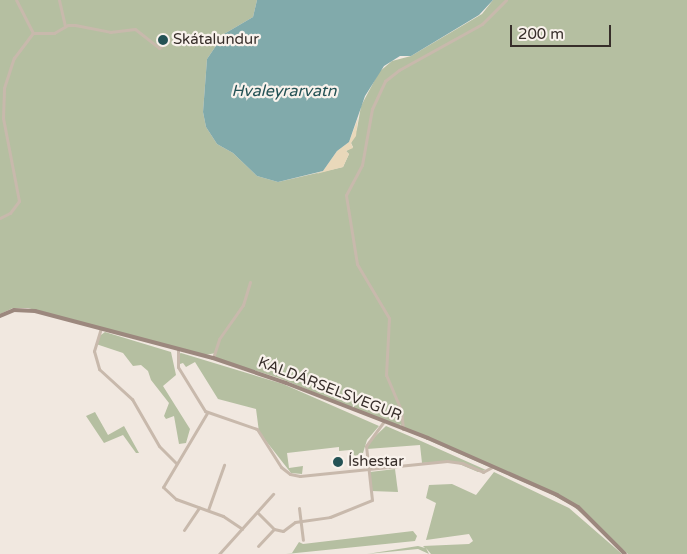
<!DOCTYPE html>
<meta charset="utf-8">
<style>
body{margin:0}
#map{position:relative;width:687px;height:554px;overflow:hidden;background:#f1e8e0;font-family:"Varela Round",sans-serif}
div>[style]{position:absolute}
[style*='--x']{left:calc(var(--x)*1px);top:calc(var(--y)*1px);width:calc(var(--w)*1px);rotate:calc(var(--a)*1deg)}
.green>*{inset:0;background:#b5bfa1}
.sand>*{inset:0;background:#e9d8ba}
.water>*{inset:0;background:#81aaab}
.street>*{height:3px;margin:-1.5px;padding:0 1.5px;transform-origin:1.5px;border-radius:1.5px;background:#c8b9ac}
.secondary>*{height:4px;margin:-2px;padding:0 2px;transform-origin:2px;border-radius:2px;background:#9c887e}
.dots>*{width:14px;height:14px;translate:-50% -50%;box-sizing:border-box;border:2px solid #f9f2ec;border-radius:50%}
span{translate:-50% -50%;white-space:nowrap;text-align:center;line-height:1.15;-webkit-text-stroke:4.5px #f9f2ec;paint-order:stroke}
.poi-label{font-size:15px;color:#372e2a}
.left{translate:0 -50%;text-align:left}
.street-label{font-size:15px;color:#372e2a}
.water-label{font-size:16px;color:#245255;font-style:italic}
.scale{position:absolute;left:510px;top:25px;width:101px;height:22px;box-sizing:border-box;border:2px solid #372e2a;border-top:0;padding-left:6px;font-size:15px;line-height:18px;white-space:nowrap;color:#372e2a;-webkit-text-stroke:4px #f9f2ec;paint-order:stroke}
</style>
<div id="map">
<div class="green">
<i style="clip-path:polygon(0 0,257px 0,253px 17px,224px 34px,207px 59px,203px 112px,206px 127px,217px 144px,233px 153px,257px 176px,278px 182px,343px 167px,349px 154px,346px 151px,353px 147px,351px 143px,357px 129px,361px 106px,379px 72px,392px 61px,411px 56px,482px 14px,493px 0,687px 0,687px 554px,628px 554px,573px 506px,551px 494px,405px 430px,400px 424px,399px 427px,279px 378px,220px 360px,215px 357px,216px 353px,205px 355px,28px 308px,13px 308px,0 314px)"></i>
<i style="clip-path:polygon(105px 332px,171px 352px,176px 375px,163px 386px,190px 429px,186px 443px,179px 444px,174px 416px,166px 419px,164px 416px,169px 403px,151px 380px,148px 371px,141px 365px,133px 366px,123px 353px,96px 344px,98px 337px)"></i>
<i style="clip-path:polygon(181px 353px,283px 384px,379px 426px,367px 440px,363px 453px,355px 456px,350px 450px,339px 451px,339px 447px,287px 453px,289px 468px,303px 466px,302px 474px,291px 473px,259px 432px,256px 409px,218px 399px,195px 362px,186px 367px,183px 363px,180px 364px,178px 354px)"></i>
<i style="clip-path:polygon(95px 412px,108px 435px,124px 426px,139px 453px,136px 453px,123px 435px,104px 443px,86px 416px)"></i>
<i style="clip-path:polygon(386px 426px,421px 441px,486px 470px,478px 472px,452px 461px,422px 463px,420px 445px,367px 449px,369px 442px)"></i>
<i style="clip-path:polygon(395px 469px,398px 492px,371px 491px,370px 472px)"></i>
<i style="clip-path:polygon(494px 472px,569px 508px,622px 554px,431px 554px,426px 548px,429px 554px,418px 549px,367px 554px,418px 546px,425px 548px,423px 546px,469px 544px,473px 541px,469px 534px,426px 540px,436px 503px,426px 498px,429px 485px,452px 484px,476px 495px)"></i>
<i style="clip-path:polygon(413px 531px,417px 536px,415px 541px,286px 554px,292px 553px,299px 542px,303px 544px)"></i>
</div>
<div class="sand">
<i style="clip-path:polygon(358px 118px,356px 136px,351px 143px,353px 148px,346px 151px,349px 154px,343px 167px,316px 174px,323px 171px,337px 151px,349px 142px)"></i>
</div>
<div class="water">
<i style="clip-path:polygon(257px 0,493px 0,479px 15px,411px 56px,400px 56px,384px 66px,365px 96px,349px 142px,337px 151px,323px 171px,278px 182px,257px 176px,233px 153px,217px 144px,206px 127px,203px 112px,207px 59px,224px 34px,253px 17px)"></i>
</div>
<div class="street">
<i style="--x:59;--y:0;--w:27;--a:77"></i>
<i style="--x:33;--y:33;--w:21;--a:0"></i>
<i style="--x:54;--y:33;--w:16;--a:-30"></i>
<i style="--x:68;--y:25;--w:7;--a:0"></i>
<i style="--x:75;--y:25;--w:36;--a:11"></i>
<i style="--x:110;--y:32;--w:25;--a:-7"></i>
<i style="--x:135;--y:29;--w:31;--a:38"></i>
<i style="--x:159;--y:48;--w:13;--a:-39"></i>
<i style="--x:0;--y:218;--w:11;--a:-27"></i>
<i style="--x:10;--y:213;--w:15;--a:-53"></i>
<i style="--x:19;--y:201;--w:85;--a:-100.9"></i>
<i style="--x:3;--y:118;--w:30;--a:-88"></i>
<i style="--x:4;--y:88;--w:32;--a:-72"></i>
<i style="--x:14;--y:58;--w:31;--a:-53"></i>
<i style="--x:33;--y:33;--w:37;--a:-117"></i>
<i style="--x:101;--y:328;--w:24;--a:107"></i>
<i style="--x:94;--y:351;--w:19;--a:74"></i>
<i style="--x:99;--y:369;--w:45;--a:42.3"></i>
<i style="--x:132;--y:399;--w:54;--a:60.1"></i>
<i style="--x:159;--y:446;--w:24;--a:45"></i>
<i style="--x:178;--y:349;--w:18;--a:90"></i>
<i style="--x:178;--y:367;--w:52;--a:58.5"></i>
<i style="--x:205;--y:411;--w:55;--a:19.1"></i>
<i style="--x:257;--y:429;--w:45;--a:57.7"></i>
<i style="--x:281;--y:467;--w:11;--a:38"></i>
<i style="--x:290;--y:474;--w:10;--a:11"></i>
<i style="--x:300;--y:476;--w:148;--a:-5.8"></i>
<i style="--x:447;--y:461;--w:15;--a:8"></i>
<i style="--x:462;--y:463;--w:23;--a:23"></i>
<i style="--x:483;--y:472;--w:10;--a:-29"></i>
<i style="--x:213;--y:358;--w:20;--a:-72"></i>
<i style="--x:219;--y:339;--w:42;--a:-54.8"></i>
<i style="--x:243;--y:305;--w:24;--a:-73"></i>
<i style="--x:207;--y:413;--w:86;--a:120.7"></i>
<i style="--x:163;--y:487;--w:18;--a:43"></i>
<i style="--x:176;--y:499;--w:50;--a:19.9"></i>
<i style="--x:223;--y:516;--w:23;--a:34"></i>
<i style="--x:403;--y:429;--w:19;--a:-96"></i>
<i style="--x:401;--y:410;--w:38;--a:-113"></i>
<i style="--x:386;--y:375;--w:57;--a:-87"></i>
<i style="--x:389;--y:318;--w:63;--a:-120.7"></i>
<i style="--x:357;--y:264;--w:70;--a:-99.1"></i>
<i style="--x:346;--y:195;--w:34;--a:-62"></i>
<i style="--x:362;--y:165;--w:57;--a:-79.9"></i>
<i style="--x:372;--y:109;--w:31;--a:-65"></i>
<i style="--x:385;--y:81;--w:18;--a:-38"></i>
<i style="--x:399;--y:70;--w:95;--a:-29"></i>
<i style="--x:482;--y:24;--w:34;--a:-45"></i>
<i style="--x:299;--y:508;--w:32;--a:83"></i>
<i style="--x:208;--y:510;--w:48;--a:-70.4"></i>
<i style="--x:257;--y:512;--w:24;--a:45"></i>
<i style="--x:274;--y:529;--w:9;--a:13"></i>
<i style="--x:283;--y:531;--w:15;--a:-37"></i>
<i style="--x:295;--y:522;--w:35;--a:-8"></i>
<i style="--x:330;--y:517;--w:45;--a:-22"></i>
<i style="--x:372;--y:500;--w:54;--a:-96.3"></i>
<i style="--x:366;--y:446;--w:31;--a:-54"></i>
<i style="--x:184;--y:530;--w:27;--a:-56"></i>
<i style="--x:258;--y:546;--w:23;--a:-47"></i>
<i style="--x:219;--y:554;--w:81;--a:-48"></i>
</div>
<div class="secondary">
<i style="--x:0;--y:316;--w:15;--a:-23"></i>
<i style="--x:14;--y:310;--w:21;--a:3"></i>
<i style="--x:35;--y:311;--w:184;--a:14.8"></i>
<i style="--x:213;--y:358;--w:77;--a:18.9"></i>
<i style="--x:286;--y:383;--w:152;--a:21.2"></i>
<i style="--x:428;--y:438;--w:141;--a:23.8"></i>
<i style="--x:557;--y:495;--w:24;--a:30"></i>
<i style="--x:578;--y:507;--w:66;--a:45"></i>
</div>
<div class="dots">
<i style="left:163px;top:40px;background:#245255"></i>
<i style="left:338px;top:462px;background:#245255"></i>
</div>
<div class="poi-label">
<span class="left" style="left:173px;top:40px">Skátalundur</span>
<span class="left" style="left:348px;top:462px">Íshestar</span>
</div>
<div class="street-label">
<span style="left:330px;top:389px;rotate:21deg">KALDÁRSELSVEGUR</span>
</div>
<div class="water-label">
<span style="left:284px;top:91px">Hvaleyrarvatn</span>
</div>
<div class="scale">200 m</div>
</div>
